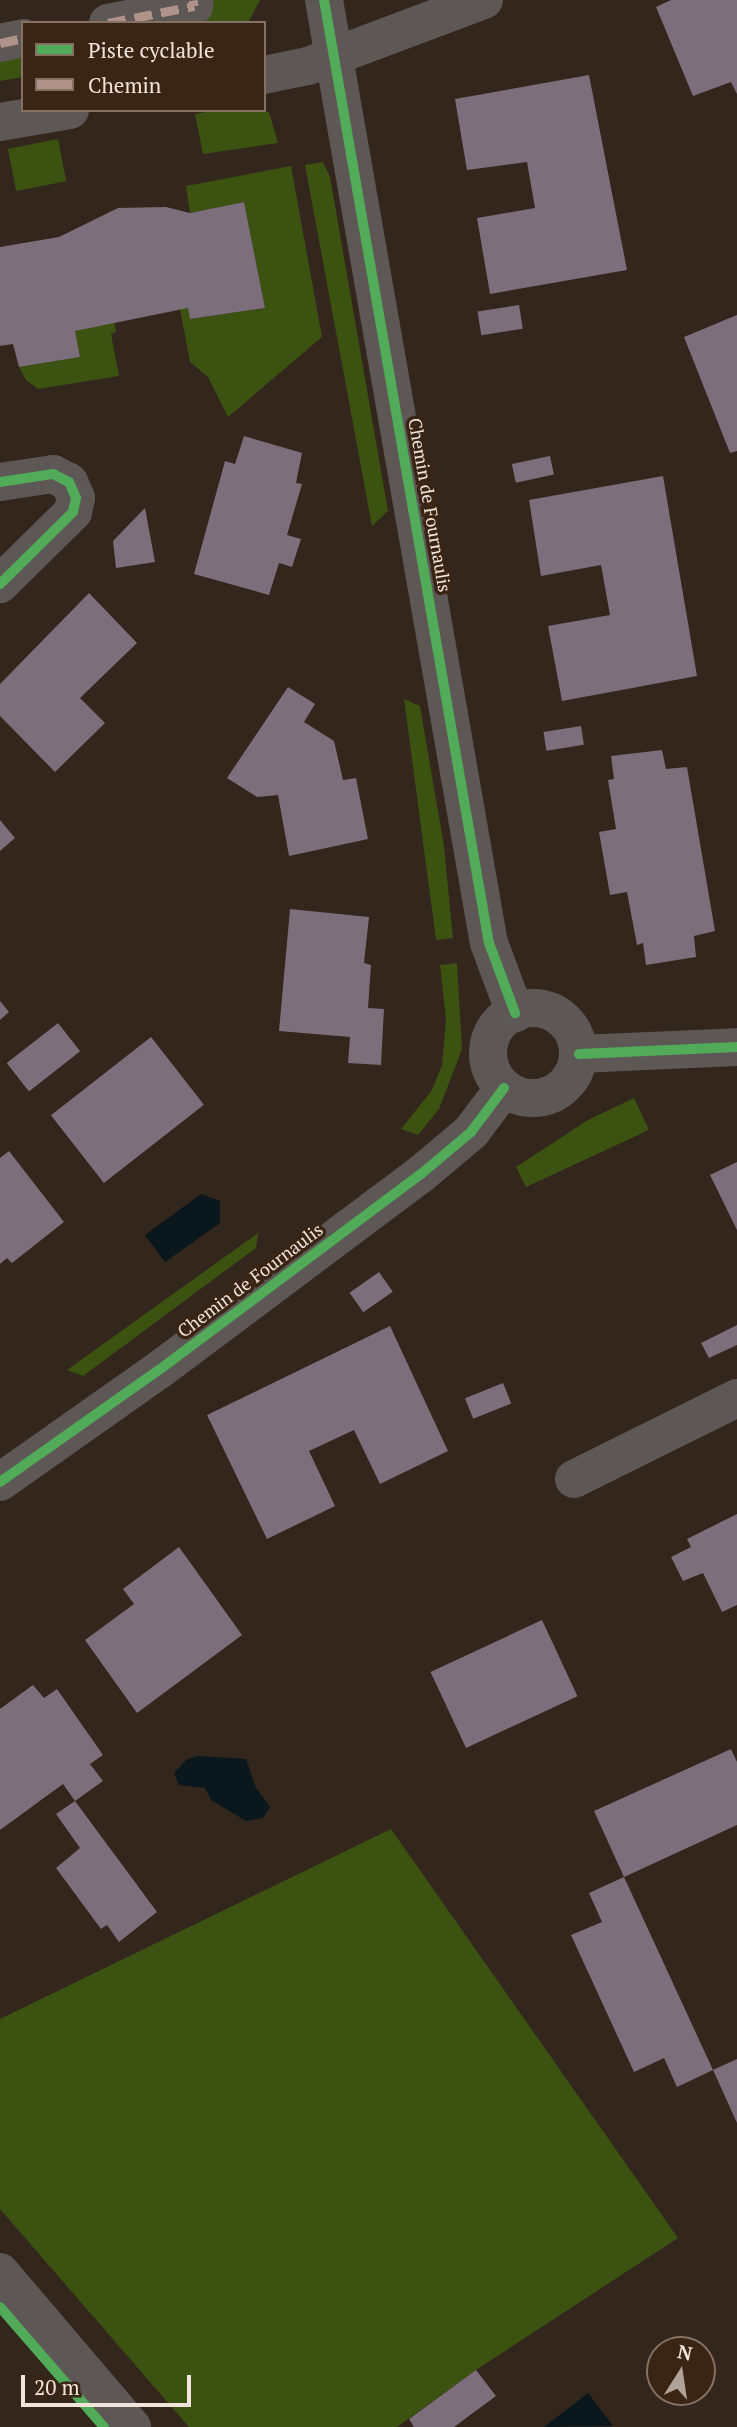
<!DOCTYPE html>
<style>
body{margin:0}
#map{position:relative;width:737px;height:2427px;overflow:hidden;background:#32261d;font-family:"PT Serif",serif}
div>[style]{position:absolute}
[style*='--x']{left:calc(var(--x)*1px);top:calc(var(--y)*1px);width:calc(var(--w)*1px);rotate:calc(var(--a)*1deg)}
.green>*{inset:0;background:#3c5211;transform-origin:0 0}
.water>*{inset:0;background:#0a171c}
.building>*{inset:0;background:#7c6e7a;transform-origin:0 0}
.minor>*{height:38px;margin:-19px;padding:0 19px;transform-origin:19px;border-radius:19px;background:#5d5756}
.minor>.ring{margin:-19px;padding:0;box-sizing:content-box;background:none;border:38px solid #5d5756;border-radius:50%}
.quiet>*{height:9px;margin-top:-4.5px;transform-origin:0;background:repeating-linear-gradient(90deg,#af9288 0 18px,transparent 0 27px)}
.cycleway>*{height:10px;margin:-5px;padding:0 5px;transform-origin:5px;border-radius:5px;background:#51ab58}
span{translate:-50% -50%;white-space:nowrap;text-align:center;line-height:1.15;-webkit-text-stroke:7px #3a2515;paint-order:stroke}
.street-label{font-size:18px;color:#f2e4da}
.legend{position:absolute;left:21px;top:21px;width:245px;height:91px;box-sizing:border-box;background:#3a2515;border:2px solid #847164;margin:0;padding:9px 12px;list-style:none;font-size:21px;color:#f2e4da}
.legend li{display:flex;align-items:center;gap:14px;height:35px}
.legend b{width:35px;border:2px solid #847164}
.north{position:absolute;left:646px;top:2336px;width:70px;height:70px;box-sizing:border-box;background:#3a2515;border:2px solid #847164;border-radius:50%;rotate:12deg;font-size:19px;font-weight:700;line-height:28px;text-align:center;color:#f2e4da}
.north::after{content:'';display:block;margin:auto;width:24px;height:32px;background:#afa298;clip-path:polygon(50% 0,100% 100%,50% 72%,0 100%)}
.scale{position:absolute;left:21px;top:2375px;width:170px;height:32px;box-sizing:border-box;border:4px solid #f2e4da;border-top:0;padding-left:9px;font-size:21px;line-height:24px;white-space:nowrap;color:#f2e4da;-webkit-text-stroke:5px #3a2515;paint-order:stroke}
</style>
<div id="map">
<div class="green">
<i style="clip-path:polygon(193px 0,260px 0,248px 23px,108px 23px)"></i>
<i style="clip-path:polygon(23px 38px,23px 77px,0 81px,0 43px)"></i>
<i style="clip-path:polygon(217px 110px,269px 112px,278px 143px,203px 154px,195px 114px)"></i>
<i style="left:58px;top:139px;width:43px;height:51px;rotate:79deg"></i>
<i style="clip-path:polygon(323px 162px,330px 177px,388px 511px,372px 526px,305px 165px)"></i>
<i style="clip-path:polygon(291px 166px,322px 337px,228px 417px,208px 377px,190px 362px,180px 309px,188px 308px,191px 319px,265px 308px,244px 202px,190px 213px,186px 186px)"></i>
<i style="clip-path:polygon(114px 322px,116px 332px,111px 334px,119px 376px,38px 389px,26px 380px,19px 367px,80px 357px,75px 331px)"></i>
<i style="clip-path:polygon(404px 699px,420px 706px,444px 846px,453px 938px,436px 940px)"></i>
<i style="clip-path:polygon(457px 963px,462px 1049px,439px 1109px,418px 1135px,401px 1129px,432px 1090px,442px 1065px,446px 1019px,440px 965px)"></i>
<i style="clip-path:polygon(634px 1098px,649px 1130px,526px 1187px,516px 1167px,588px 1120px)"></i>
<i style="clip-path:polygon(258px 1233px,256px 1248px,83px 1376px,67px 1370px)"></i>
<i style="clip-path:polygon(391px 1829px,678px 2238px,476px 2370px,397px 2427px,189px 2427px,0 2209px,0 2019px)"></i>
</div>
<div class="water">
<i style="clip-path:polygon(201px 1194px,220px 1201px,220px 1223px,165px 1262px,145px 1235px)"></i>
<i style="clip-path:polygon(197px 1756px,246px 1759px,256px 1788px,270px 1807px,263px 1818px,246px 1821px,211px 1800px,205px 1788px,179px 1785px,174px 1773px,186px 1760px)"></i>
<i style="clip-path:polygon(588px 2393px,613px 2426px,544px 2427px)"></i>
</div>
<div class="building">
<i style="clip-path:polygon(671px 0,737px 0,737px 94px,731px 82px,693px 96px,656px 7px)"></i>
<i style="clip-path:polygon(589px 75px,627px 270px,490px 294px,477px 218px,535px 208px,527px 162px,467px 170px,455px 99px)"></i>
<i style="clip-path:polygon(244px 202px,265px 308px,190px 319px,188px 308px,75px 331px,80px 357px,19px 367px,13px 344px,0 346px,0 247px,59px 237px,118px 208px,166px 207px,190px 213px)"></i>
<i style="left:519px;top:305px;width:24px;height:42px;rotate:81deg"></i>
<i style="clip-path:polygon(737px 315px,737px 451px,730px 453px,684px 337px)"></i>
<i style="clip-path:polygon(244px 436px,302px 453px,296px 483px,302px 484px,287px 535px,301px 539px,292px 567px,279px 563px,269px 595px,194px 574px,225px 461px,235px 464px)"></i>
<i style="left:550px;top:456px;width:19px;height:39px;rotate:78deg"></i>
<i style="clip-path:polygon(663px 476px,697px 676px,562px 701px,548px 626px,610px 615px,601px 565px,541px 576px,529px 500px)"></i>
<i style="clip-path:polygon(145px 508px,155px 562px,116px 568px,113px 541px)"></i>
<i style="clip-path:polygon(89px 593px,137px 643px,80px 698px,105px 723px,55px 772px,0 716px,0 684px)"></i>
<i style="clip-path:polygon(288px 687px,315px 704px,304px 722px,334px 741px,343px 780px,356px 778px,368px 839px,289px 856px,278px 795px,257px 797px,227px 778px)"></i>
<i style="left:581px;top:726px;width:19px;height:38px;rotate:81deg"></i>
<i style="clip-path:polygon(662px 750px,666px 769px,687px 767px,715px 931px,694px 936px,696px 957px,646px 965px,643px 943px,637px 945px,627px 892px,610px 895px,599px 832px,616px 829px,608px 780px,614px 779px,611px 756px)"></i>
<i style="clip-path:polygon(0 820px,15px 838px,0 851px)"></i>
<i style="clip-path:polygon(290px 909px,369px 917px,364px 963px,371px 965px,368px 1008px,384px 1009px,381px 1065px,348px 1063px,350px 1037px,279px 1031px)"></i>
<i style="clip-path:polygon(0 1001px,9px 1012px,0 1020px)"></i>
<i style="left:58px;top:1023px;width:36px;height:65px;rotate:52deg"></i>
<i style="left:151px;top:1037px;width:86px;height:127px;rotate:52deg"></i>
<i style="clip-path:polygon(9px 1151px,64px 1222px,12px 1263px,7px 1258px,0 1264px,0 1158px)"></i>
<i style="clip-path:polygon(737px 1162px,737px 1230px,710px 1175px)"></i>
<i style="left:379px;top:1272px;width:24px;height:36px;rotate:55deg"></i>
<i style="clip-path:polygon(737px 1325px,737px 1345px,709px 1358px,701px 1343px)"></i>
<i style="clip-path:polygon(390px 1326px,448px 1451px,380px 1484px,354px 1430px,309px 1451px,335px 1506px,267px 1539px,207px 1415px)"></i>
<i style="left:503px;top:1383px;width:22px;height:41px;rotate:68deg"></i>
<i style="clip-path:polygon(737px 1514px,737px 1605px,722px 1612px,703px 1573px,683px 1581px,671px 1557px,691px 1547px,687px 1539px)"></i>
<i style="clip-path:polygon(179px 1547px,242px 1635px,137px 1713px,85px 1640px,134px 1604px,123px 1589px)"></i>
<i style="left:542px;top:1620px;width:84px;height:123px;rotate:65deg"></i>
<i style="clip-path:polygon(33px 1685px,44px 1698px,57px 1689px,103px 1755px,90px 1764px,103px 1781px,75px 1801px,157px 1912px,119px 1942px,107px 1925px,101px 1929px,56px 1868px,80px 1848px,56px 1814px,75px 1801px,63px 1784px,0 1830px,0 1709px)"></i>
<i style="clip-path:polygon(731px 1749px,737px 1762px,737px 1825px,624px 1877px,594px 1811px)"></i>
<i style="clip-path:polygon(624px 1877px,713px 2070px,677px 2087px,664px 2058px,634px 2072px,571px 1935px,602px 1922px,589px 1893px)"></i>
<i style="clip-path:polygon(737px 2059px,737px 2123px,713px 2070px)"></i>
<i style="clip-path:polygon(476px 2370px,496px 2396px,454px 2427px,414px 2427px,409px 2419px)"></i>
</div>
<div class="minor">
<i style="--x:324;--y:0;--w:957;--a:80.08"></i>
<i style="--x:489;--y:943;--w:75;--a:69.6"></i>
<i style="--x:108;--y:23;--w:88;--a:-11.2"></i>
<i style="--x:194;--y:6;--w:6;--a:-99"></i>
<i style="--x:0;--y:43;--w:24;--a:-12"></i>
<i style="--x:264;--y:75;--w:45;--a:-11.6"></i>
<i style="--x:308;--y:66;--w:188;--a:-20.6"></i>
<i style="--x:0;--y:122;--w:71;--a:-9.7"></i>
<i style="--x:0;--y:482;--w:54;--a:-8.6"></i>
<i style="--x:53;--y:474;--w:18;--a:27"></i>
<i style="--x:69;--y:482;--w:17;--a:66"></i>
<i style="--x:76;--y:498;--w:14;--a:102"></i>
<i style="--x:73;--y:512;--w:103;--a:135.4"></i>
<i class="ring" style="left:488px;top:1008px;width:52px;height:52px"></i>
<i style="--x:579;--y:1054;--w:158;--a:-2.5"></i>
<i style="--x:574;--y:1479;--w:182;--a:-26.4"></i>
<i style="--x:0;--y:1482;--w:194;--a:-35.2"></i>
<i style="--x:159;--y:1370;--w:327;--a:-36.8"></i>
<i style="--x:421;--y:1174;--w:65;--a:-40"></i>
<i style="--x:471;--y:1132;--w:55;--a:-53.1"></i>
<i style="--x:0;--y:2272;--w:204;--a:49.6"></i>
</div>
<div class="quiet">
<i style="--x:108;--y:23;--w:88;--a:-11.2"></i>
<i style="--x:194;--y:6;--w:6;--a:-99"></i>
<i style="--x:0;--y:43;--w:24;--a:-12"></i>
</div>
<div class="cycleway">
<i style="--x:324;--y:0;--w:957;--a:80.08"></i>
<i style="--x:489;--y:943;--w:75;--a:69.6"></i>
<i style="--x:0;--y:482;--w:54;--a:-8.6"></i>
<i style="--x:53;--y:474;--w:18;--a:27"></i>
<i style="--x:69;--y:482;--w:17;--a:66"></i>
<i style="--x:76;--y:498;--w:14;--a:102"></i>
<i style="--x:73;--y:512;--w:103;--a:135.4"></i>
<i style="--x:579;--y:1054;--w:158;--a:-2.5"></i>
<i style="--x:0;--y:1482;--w:194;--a:-35.2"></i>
<i style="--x:159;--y:1370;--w:327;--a:-36.8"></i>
<i style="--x:421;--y:1174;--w:65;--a:-40"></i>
<i style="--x:471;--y:1132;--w:55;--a:-53.1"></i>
<i style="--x:0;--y:2307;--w:159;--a:49.1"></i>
</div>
<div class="street-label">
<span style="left:430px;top:505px;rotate:80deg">Chemin de Fournaulis</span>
<span style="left:250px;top:1280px;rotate:-37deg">Chemin de Fournaulis</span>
</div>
<ul class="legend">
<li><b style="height:9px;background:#51ab58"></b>Piste cyclable</li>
<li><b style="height:9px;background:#af9288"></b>Chemin</li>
</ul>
<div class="north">N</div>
<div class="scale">20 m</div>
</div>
